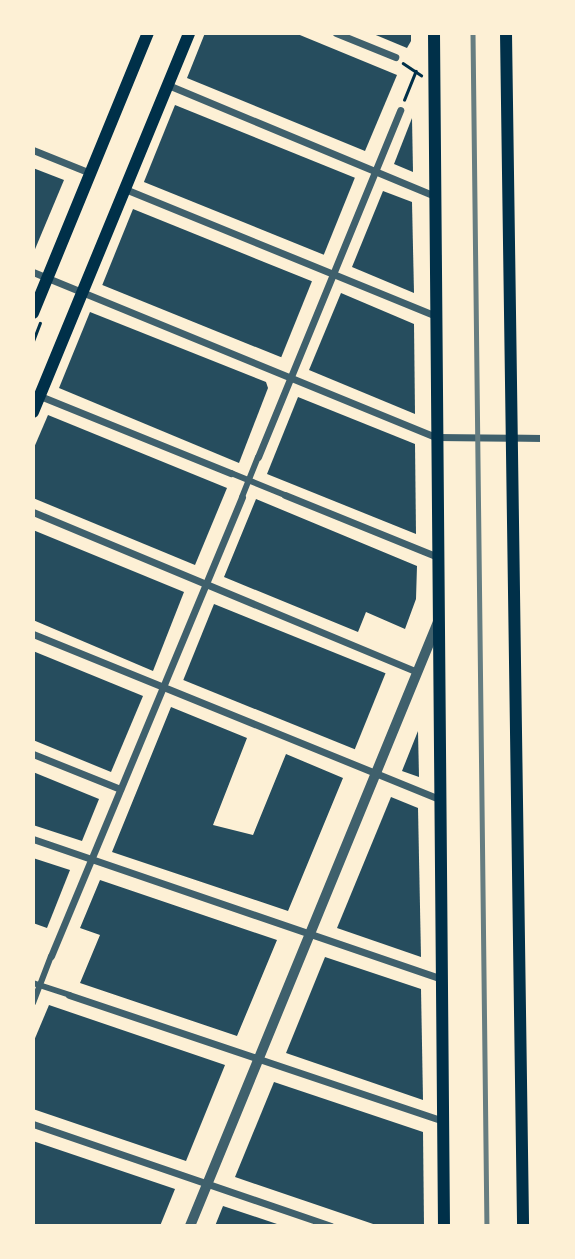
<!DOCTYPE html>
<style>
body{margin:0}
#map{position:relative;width:575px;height:1259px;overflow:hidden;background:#fdf0d5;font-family:Arial,sans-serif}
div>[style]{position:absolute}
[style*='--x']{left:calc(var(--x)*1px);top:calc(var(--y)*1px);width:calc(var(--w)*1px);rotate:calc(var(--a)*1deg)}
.building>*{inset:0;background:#264d5e;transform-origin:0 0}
.path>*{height:2.5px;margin:-1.25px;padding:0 1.25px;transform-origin:1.25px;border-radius:1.25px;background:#003049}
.pedestrian>*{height:6px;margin:-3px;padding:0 3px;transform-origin:3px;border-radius:3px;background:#3f606c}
.minor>*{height:7px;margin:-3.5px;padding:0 3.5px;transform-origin:3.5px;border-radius:3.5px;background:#3f606c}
.tertiary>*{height:10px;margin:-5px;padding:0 5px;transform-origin:5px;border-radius:5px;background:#3f606c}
.primary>*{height:12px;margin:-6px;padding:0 6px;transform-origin:6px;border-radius:6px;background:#003049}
.rail>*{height:4.5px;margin:-2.25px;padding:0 2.25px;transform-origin:2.25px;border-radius:2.25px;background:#657d81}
span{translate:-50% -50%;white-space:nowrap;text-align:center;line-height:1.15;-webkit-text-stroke:7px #fdf0d5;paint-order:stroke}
.frame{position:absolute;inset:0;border:35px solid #fdf0d5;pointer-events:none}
</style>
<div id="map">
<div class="building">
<i style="clip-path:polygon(205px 33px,295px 33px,397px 75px,365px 151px,187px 78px)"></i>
<i style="clip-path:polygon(371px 33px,411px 33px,411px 41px,407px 48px)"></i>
<i style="left:175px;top:105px;width:194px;height:83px;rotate:22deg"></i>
<i style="clip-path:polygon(412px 118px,413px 172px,394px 164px)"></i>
<i style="clip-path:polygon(33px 168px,64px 180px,33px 254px)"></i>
<i style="clip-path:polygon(383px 191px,412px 202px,414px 293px,352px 267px)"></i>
<i style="left:133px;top:209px;width:193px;height:82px;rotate:22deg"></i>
<i style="clip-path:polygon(341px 293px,414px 324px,415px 414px,309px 370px)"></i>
<i style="clip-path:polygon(90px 312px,266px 382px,268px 388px,239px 463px,59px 388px)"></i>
<i style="clip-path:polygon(298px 397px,415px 444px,416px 534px,267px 474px)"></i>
<i style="clip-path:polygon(48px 415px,227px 488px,195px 565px,33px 498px,33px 450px)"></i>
<i style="clip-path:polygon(256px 499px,417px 566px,416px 599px,405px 629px,366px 612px,358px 632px,224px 577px)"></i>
<i style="clip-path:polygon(33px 530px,184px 592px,153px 671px,33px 620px)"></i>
<i style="left:214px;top:604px;width:185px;height:82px;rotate:22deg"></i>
<i style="clip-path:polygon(33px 651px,143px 696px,111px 772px,33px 740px)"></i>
<i style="clip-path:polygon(171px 707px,247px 738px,213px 825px,253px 835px,286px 754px,343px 778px,288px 911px,112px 852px)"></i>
<i style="clip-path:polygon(418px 731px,419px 777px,402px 771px)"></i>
<i style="clip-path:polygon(33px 772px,99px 799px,82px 841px,33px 825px)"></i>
<i style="clip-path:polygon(391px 797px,418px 808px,421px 957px,337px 928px)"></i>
<i style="clip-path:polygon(33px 858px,70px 870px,47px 928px,33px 923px)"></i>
<i style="clip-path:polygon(100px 880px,277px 940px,237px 1036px,80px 983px,100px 935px,80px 928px)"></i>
<i style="clip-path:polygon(325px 957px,421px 989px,423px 1100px,286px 1053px)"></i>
<i style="clip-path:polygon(49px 1005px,225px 1065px,186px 1161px,33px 1109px,33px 1043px)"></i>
<i style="clip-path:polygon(274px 1082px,423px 1132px,424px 1226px,379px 1226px,235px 1177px)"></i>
<i style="clip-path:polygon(33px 1141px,175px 1189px,160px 1226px,33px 1226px)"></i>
<i style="clip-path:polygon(223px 1206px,280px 1225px,279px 1226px,215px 1226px)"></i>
</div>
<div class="path">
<i style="--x:403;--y:63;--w:22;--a:34"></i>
<i style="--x:404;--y:100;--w:31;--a:-68"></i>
<i style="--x:33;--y:341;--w:19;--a:-69"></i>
</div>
<div class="pedestrian">
<i style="--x:231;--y:473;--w:58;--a:22.2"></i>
<i style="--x:242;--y:497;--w:43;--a:-68.2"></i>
<i style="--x:33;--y:983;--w:38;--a:18"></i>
<i style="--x:33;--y:1003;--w:50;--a:-69"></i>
</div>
<div class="minor">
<i style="--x:336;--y:33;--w:64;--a:22.1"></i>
<i style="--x:168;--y:85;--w:289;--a:22.6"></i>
<i style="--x:33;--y:150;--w:61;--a:22"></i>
<i style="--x:125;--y:189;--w:336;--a:22.2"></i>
<i style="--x:33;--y:272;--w:435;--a:22.3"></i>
<i style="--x:436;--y:437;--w:106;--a:0.5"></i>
<i style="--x:40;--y:396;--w:206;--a:22"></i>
<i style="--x:258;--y:457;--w:375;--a:-67.7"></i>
<i style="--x:285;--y:495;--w:165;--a:22.1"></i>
<i style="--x:33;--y:512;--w:416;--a:22.6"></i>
<i style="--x:33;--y:634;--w:439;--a:22.1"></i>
<i style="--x:33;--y:754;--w:94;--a:21.9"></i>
<i style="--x:33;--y:839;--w:432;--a:18.9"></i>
<i style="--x:51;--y:956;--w:497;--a:-67.4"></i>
<i style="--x:69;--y:995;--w:395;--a:18.6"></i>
<i style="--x:33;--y:1124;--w:315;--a:18.9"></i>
</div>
<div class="tertiary">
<i style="--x:190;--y:1226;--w:653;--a:-67.68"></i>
</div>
<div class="primary">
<i style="--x:434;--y:33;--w:1193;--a:89.52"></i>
<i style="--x:506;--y:33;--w:1193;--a:89.18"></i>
<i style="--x:33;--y:313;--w:303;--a:-67.7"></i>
<i style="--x:33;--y:412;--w:410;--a:-67.6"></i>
</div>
<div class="rail">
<i style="--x:473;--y:33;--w:1193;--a:89.33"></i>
</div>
<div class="frame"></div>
</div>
